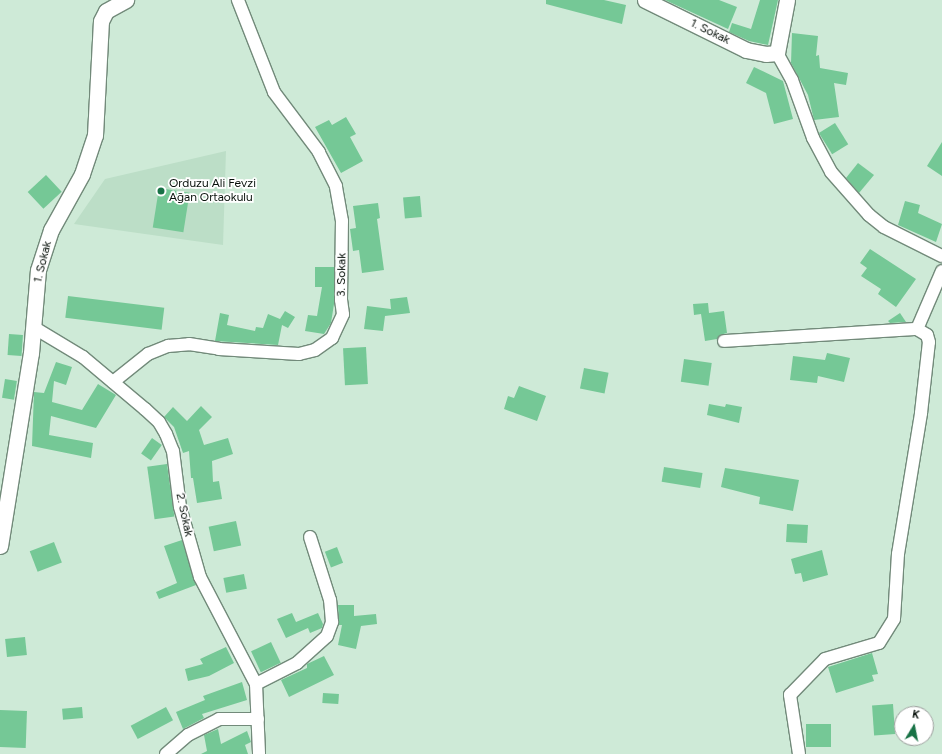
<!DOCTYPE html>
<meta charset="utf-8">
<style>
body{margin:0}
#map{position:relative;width:942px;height:754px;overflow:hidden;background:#ceead7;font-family:Figtree,sans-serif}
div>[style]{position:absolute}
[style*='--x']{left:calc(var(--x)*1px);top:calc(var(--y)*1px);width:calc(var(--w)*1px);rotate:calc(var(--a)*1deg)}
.built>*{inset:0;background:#bcdec7}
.building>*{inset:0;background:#75c896;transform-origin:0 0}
.roads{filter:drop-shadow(1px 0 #728a7a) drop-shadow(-1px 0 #728a7a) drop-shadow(0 1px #728a7a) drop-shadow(0 -1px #728a7a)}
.minor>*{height:12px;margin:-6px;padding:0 6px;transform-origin:6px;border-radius:6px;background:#fff}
.tertiary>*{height:15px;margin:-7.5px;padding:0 7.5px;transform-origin:7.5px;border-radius:7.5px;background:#fff}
.dots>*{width:11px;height:11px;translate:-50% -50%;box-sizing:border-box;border:2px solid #fff;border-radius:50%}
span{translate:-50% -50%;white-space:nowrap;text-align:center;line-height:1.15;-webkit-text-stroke:3.5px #fff;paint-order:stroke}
.street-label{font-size:12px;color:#07100a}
.poi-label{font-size:12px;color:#07100a}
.left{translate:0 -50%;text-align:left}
.north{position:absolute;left:894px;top:706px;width:40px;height:40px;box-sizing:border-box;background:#fff;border:1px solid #9c9f9d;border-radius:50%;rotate:10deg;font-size:11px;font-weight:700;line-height:16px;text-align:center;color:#07100a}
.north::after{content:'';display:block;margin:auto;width:14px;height:18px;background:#187246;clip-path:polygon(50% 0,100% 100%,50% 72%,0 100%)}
</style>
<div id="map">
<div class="built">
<i style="clip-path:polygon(226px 151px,223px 245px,74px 224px,105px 179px)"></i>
</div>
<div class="building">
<i style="clip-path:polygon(546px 0,604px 0,626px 5px,622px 24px,546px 4px)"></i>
<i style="clip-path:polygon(665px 0,719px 0,737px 7px,728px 29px)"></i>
<i style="clip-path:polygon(760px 0,778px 0,768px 45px,749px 41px,729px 32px,732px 23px,751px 29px)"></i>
<i style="clip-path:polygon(792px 33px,818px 36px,816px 56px,819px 55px,820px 68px,848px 73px,846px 85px,834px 83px,839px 117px,814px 120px,808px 95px,791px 63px)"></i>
<i style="clip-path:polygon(754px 67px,783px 81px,793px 119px,774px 124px,766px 93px,746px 83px)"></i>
<i style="clip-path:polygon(346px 117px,356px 134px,350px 137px,363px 161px,341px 173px,315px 127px,329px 120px,332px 125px)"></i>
<i style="left:835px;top:123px;width:25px;height:19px;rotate:58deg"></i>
<i style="clip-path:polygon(942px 142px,942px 176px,927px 166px)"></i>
<i style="clip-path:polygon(858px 163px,874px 175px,859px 193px,846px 178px)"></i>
<i style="left:46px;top:175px;width:23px;height:25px;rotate:47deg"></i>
<i style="left:159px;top:188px;width:31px;height:40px;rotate:9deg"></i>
<i style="left:420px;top:196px;width:21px;height:17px;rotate:85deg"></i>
<i style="clip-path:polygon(905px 201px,920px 205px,918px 213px,942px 224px,936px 242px,898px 225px)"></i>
<i style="clip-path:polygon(378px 203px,380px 218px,377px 219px,384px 270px,362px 273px,359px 250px,353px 251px,350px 229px,356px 228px,353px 206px)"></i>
<i style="clip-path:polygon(870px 249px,916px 279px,896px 307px,878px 294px,881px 289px,861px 276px,867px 268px,860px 263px)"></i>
<i style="clip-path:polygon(315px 267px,334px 267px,334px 304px,331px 323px,324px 334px,305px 331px,308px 315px,317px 316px,322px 287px,315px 287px)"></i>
<i style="left:68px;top:296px;width:97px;height:22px;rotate:7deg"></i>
<i style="clip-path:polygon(407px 297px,410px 313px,385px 316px,383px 331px,364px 329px,367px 306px,391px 309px,390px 299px)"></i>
<i style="clip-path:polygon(708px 303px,709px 313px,724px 311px,727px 333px,720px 335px,717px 339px,705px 341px,701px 314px,694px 315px,693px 304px)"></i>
<i style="clip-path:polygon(285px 311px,295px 317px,288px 328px,282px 325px,278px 345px,215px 341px,220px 313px,229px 315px,227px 325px,255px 331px,256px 327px,263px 328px,268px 314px,280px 319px)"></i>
<i style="clip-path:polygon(900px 313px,906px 322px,890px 323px,888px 321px)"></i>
<i style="left:9px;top:334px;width:14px;height:21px;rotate:4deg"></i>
<i style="left:366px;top:347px;width:37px;height:23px;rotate:87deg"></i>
<i style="clip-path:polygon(827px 353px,850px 358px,844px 382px,818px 376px,817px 383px,790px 380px,793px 356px,825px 360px)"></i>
<i style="left:684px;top:359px;width:28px;height:23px;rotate:8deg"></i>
<i style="clip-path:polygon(56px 362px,72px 367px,66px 385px,54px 381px,52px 402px,82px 410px,98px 384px,116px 395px,96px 428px,51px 416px,49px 435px,93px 443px,91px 458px,32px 446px,34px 392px,44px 393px)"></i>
<i style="left:584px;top:368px;width:25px;height:21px;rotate:11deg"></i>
<i style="left:5px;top:379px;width:12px;height:19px;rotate:9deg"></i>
<i style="clip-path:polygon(519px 386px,546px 396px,537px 421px,504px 409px,508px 396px,514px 398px)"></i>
<i style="clip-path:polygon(709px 404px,725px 407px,726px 404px,742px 407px,739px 423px,707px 415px)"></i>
<i style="clip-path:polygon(201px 406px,212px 417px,199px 430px,204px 445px,228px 438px,233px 454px,212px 461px,213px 482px,219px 481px,222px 499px,197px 503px,193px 478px,191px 478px,189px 451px,183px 453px,174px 427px,164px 417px,173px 407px,187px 421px)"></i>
<i style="left:152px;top:438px;width:12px;height:19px;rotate:35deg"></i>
<i style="left:167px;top:464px;width:53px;height:20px;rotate:82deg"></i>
<i style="left:664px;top:467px;width:39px;height:15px;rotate:9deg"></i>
<i style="clip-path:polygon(725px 468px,799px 480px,793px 511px,759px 504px,760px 497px,721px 487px)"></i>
<i style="left:236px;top:521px;width:25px;height:28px;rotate:78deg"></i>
<i style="left:787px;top:524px;width:21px;height:18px;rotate:3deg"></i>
<i style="clip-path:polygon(182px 540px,196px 585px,159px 599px,156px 592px,177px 583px,164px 546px)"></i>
<i style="left:54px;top:542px;width:22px;height:26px;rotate:69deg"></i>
<i style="left:337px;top:547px;width:17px;height:13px;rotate:69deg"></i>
<i style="clip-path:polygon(822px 550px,828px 575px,803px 582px,801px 573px,795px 574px,791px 559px)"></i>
<i style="left:244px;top:574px;width:15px;height:21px;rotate:79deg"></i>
<i style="clip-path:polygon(338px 605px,354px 605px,354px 616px,376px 614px,377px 624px,361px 626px,356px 649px,338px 645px,342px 625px,339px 625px)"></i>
<i style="clip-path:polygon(292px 613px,296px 622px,318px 613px,323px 624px,322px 628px,310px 633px,308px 628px,286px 638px,277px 619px)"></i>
<i style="left:25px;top:637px;width:18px;height:20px;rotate:84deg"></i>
<i style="left:271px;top:642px;width:23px;height:22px;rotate:65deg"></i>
<i style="clip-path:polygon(226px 647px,234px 663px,209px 676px,188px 681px,185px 669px,203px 664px,200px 659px)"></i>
<i style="clip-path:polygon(872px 653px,878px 674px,872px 675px,874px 681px,836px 693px,828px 667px)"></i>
<i style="clip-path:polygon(324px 656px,334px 675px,289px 697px,281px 680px,307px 668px,307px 664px)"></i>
<i style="clip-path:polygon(242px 682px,247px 700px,202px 714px,204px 718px,183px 729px,176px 712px,205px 700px,203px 696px)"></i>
<i style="left:323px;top:693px;width:16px;height:10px;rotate:4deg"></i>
<i style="left:893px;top:704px;width:30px;height:21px;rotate:86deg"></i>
<i style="left:82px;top:707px;width:11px;height:20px;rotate:85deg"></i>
<i style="left:166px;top:707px;width:15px;height:40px;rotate:62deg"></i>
<i style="left:0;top:710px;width:27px;height:37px;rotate:2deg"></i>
<i style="left:806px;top:724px;width:25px;height:23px"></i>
<i style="clip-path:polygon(218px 729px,221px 744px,247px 731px,251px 742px,245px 745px,248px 754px,201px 754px,207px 751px,204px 735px)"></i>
</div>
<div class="roads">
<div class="minor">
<i style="--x:777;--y:53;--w:31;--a:61"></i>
<i style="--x:792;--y:80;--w:62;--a:70.1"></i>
<i style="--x:813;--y:138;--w:38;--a:62"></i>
<i style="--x:831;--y:172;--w:57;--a:48.5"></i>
<i style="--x:869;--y:215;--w:19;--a:39"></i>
<i style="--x:884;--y:227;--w:65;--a:26.6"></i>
<i style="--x:33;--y:327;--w:58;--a:31"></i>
<i style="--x:83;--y:357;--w:81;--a:40"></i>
<i style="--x:145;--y:409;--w:19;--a:43"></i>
<i style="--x:159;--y:422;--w:14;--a:60"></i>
<i style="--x:166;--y:434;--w:18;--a:68"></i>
<i style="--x:173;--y:451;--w:56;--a:82.9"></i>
<i style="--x:180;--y:507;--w:73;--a:74.1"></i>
<i style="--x:200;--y:577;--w:121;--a:62.4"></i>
<i style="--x:256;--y:684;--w:70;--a:87.5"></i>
<i style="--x:724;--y:341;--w:193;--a:-3.6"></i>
<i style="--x:917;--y:329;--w:63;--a:-66.7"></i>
<i style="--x:113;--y:382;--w:45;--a:-38.7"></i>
<i style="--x:148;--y:354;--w:22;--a:-22"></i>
<i style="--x:168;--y:346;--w:21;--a:-5"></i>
<i style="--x:189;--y:344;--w:30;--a:9"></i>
<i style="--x:219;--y:349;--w:80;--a:3.6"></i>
<i style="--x:299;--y:354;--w:16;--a:-14"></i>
<i style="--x:315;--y:350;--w:21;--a:-35"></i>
<i style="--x:332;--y:338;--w:26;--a:-65"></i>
<i style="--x:343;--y:314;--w:14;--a:-98"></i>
<i style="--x:341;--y:300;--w:79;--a:-89.3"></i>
<i style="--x:342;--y:221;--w:36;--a:-100"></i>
<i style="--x:336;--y:186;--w:38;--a:-117"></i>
<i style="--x:319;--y:152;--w:75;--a:-126.9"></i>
<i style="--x:274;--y:92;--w:99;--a:-111.4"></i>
<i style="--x:256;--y:684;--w:46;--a:-27.1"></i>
<i style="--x:297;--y:663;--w:40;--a:-42"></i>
<i style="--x:327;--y:636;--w:15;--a:-70"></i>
<i style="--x:332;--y:622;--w:22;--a:-95"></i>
<i style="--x:330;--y:600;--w:66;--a:-107.6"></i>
<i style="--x:166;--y:754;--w:29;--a:-41"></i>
<i style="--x:188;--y:735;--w:35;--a:-27"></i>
<i style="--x:219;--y:719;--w:39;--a:0"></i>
<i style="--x:799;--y:754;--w:60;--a:-98.7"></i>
<i style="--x:790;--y:695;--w:50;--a:-45.8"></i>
<i style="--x:825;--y:659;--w:56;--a:-16.5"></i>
<i style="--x:879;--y:643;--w:28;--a:-58"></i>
<i style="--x:894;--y:619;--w:65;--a:-86.5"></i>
<i style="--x:898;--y:554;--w:143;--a:-80.7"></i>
<i style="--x:921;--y:413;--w:71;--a:-83.6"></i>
<i style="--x:929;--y:342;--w:7;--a:-106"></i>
<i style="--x:927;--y:335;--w:12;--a:-149"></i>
</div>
<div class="tertiary">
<i style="--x:645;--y:0;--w:113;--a:26.3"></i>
<i style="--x:746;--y:50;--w:20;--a:11"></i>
<i style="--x:766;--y:54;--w:11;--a:-5"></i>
<i style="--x:777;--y:53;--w:54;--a:-79.3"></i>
<i style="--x:0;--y:546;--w:195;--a:-80.9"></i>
<i style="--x:31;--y:353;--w:83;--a:-85.2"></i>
<i style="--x:38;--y:270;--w:42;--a:-72"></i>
<i style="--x:51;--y:230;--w:64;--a:-61"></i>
<i style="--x:82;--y:174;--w:41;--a:-71.6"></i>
<i style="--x:95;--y:135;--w:114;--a:-87"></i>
<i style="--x:101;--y:21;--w:11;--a:-63"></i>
<i style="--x:106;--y:11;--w:23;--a:-29"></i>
</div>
</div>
<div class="dots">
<i style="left:161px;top:191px;background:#187246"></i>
</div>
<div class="street-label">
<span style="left:710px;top:32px;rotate:26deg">1. Sokak</span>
<span style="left:43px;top:262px;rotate:-76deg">1. Sokak</span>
<span style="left:342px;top:275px;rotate:-89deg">3. Sokak</span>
<span style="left:184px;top:515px;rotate:78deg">2. Sokak</span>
</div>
<div class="poi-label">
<span class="left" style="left:169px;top:191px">Orduzu Ali Fevzi<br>Ağan Ortaokulu</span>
</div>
<div class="north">K</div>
</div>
